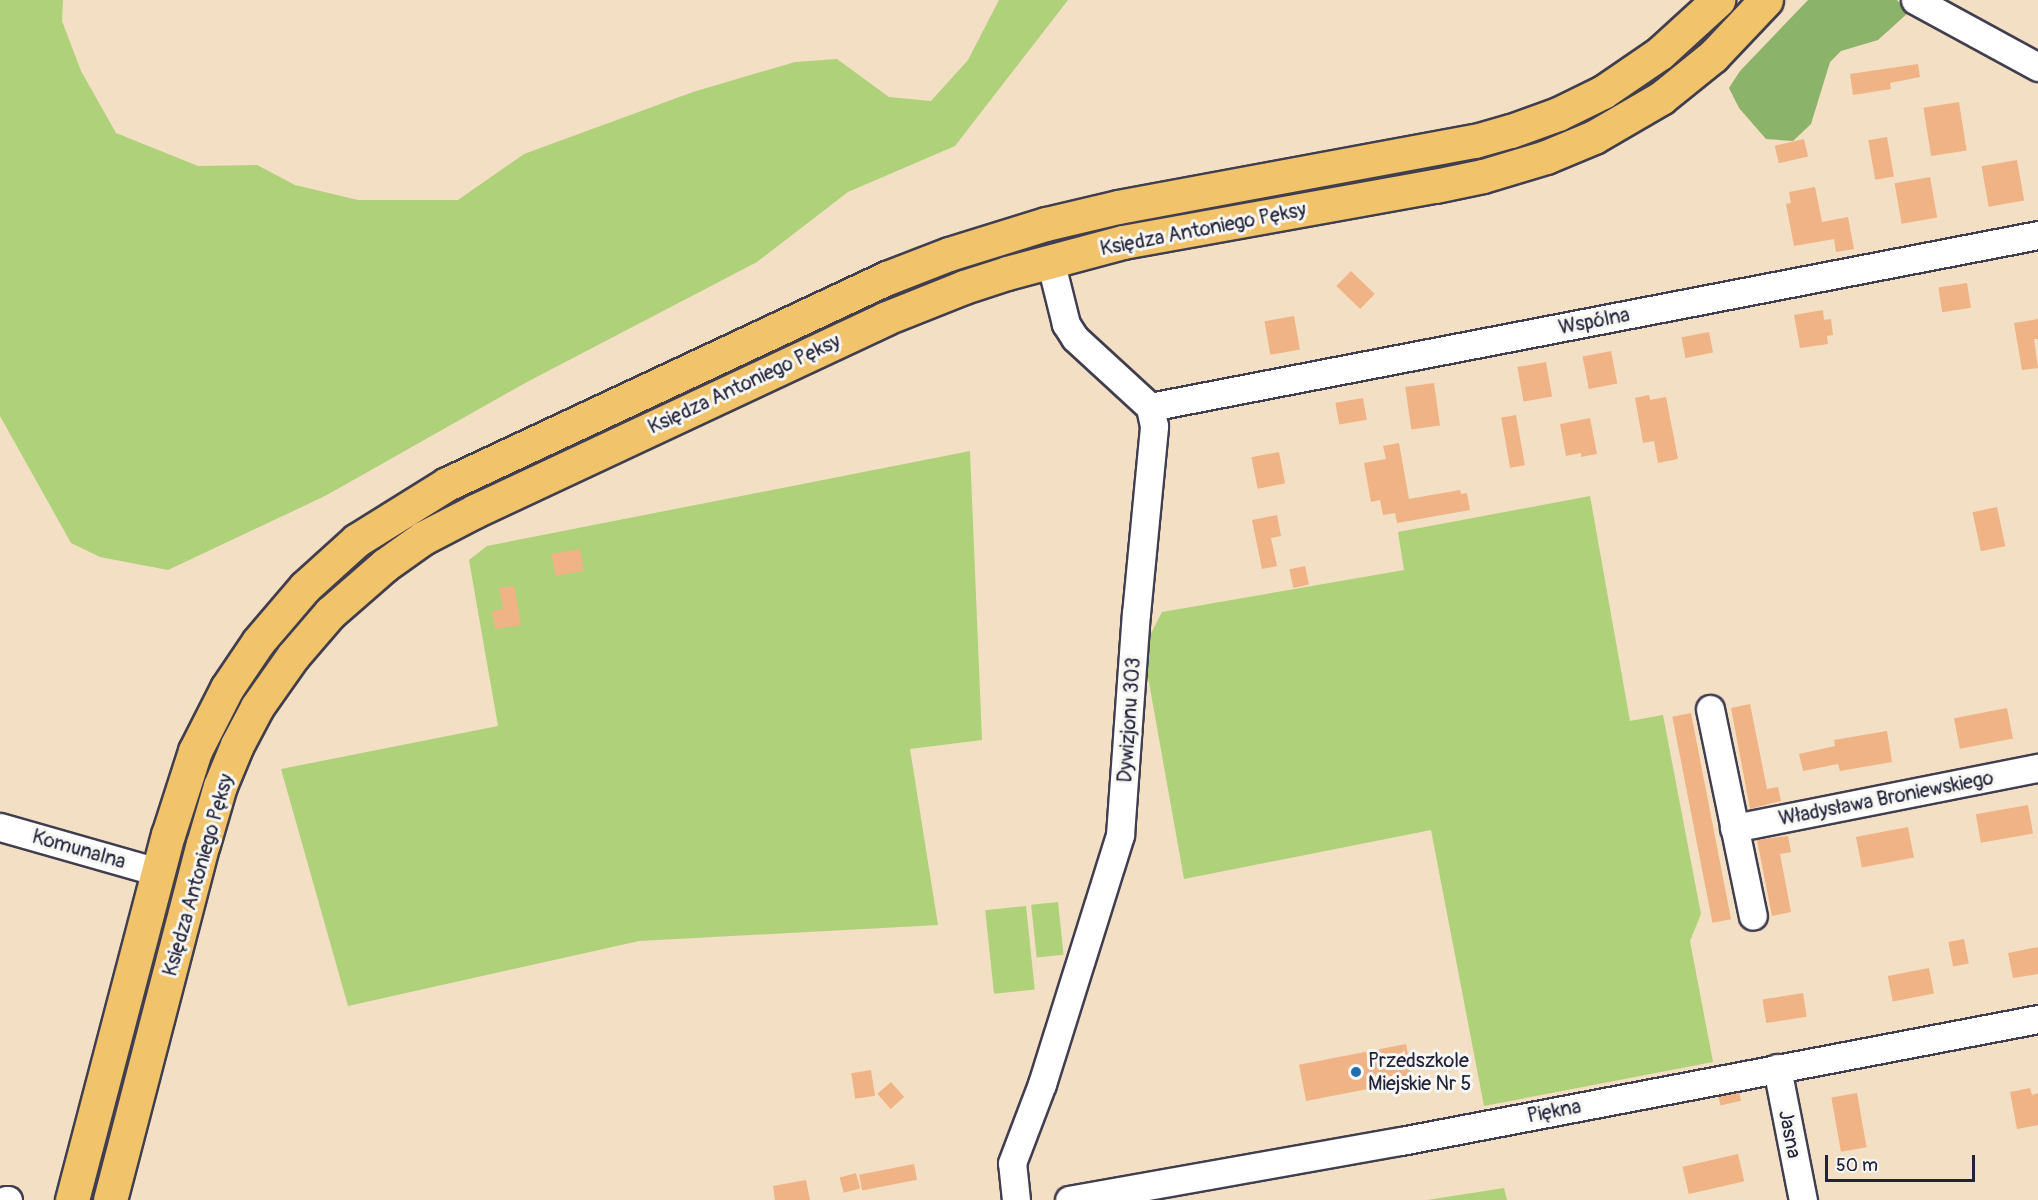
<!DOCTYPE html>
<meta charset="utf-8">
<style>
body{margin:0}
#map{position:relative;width:2038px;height:1200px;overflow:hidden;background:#f3dfc3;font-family:Pangolin,sans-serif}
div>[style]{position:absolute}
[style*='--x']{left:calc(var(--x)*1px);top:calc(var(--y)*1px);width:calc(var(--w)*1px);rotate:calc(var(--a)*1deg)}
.green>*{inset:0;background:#afd17a;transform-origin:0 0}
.forest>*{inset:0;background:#8bb36a}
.building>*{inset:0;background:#f0b385;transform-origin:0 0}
.roads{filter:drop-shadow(2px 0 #413e4f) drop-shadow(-2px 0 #413e4f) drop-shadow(0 2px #413e4f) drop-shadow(0 -2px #413e4f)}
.minor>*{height:27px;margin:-13.5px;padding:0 13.5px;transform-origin:13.5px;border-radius:13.5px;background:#fff}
.major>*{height:33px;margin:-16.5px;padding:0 16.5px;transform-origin:16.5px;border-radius:16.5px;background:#f1c36a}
.dots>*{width:16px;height:16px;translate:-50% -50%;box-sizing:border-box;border:3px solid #f6f6f2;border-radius:50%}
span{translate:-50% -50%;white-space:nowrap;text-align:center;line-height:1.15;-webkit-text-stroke:6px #f6f6f2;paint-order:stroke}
.street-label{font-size:20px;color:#22223b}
.poi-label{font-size:20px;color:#22223b}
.left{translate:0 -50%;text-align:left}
.scale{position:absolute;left:1825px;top:1155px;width:150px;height:27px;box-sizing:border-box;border:3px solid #22223b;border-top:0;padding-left:8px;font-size:18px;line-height:21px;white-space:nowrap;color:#22223b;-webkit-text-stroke:4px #f6f6f2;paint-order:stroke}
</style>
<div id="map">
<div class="green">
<i style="clip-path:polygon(0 0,63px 0,62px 21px,81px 71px,116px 133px,198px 166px,257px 165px,295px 185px,358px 200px,458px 200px,524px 154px,693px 92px,795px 62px,837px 59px,889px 97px,931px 101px,968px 60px,999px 0,1068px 0,955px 146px,848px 192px,757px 262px,527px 382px,325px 496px,168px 570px,100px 557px,71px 543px,0 416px)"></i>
<i style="clip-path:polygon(970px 451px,982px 740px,910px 749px,938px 925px,639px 941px,348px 1006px,281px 769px,498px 726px,469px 560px,487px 546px)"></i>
<i style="clip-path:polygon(1590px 496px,1630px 721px,1663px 715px,1701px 914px,1690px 941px,1713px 1062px,1484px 1106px,1431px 830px,1184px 879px,1143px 649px,1162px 612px,1404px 570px,1398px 532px)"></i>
<i style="left:1058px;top:902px;width:53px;height:27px;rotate:84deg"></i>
<i style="left:1026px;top:906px;width:84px;height:41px;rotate:84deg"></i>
<i style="clip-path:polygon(1504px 1188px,1507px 1200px,1427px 1200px)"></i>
</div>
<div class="forest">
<i style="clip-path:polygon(1808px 0,1897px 0,1909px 12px,1878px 40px,1841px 51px,1830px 62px,1811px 124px,1793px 141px,1766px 139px,1739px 108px,1729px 88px,1740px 71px)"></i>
</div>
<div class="building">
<i style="clip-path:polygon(1918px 64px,1920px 77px,1890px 83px,1891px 89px,1853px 95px,1850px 74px)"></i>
<i style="left:1959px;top:102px;width:49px;height:36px;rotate:81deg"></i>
<i style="left:1887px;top:137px;width:40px;height:19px;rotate:80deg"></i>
<i style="left:1804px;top:139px;width:18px;height:30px;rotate:77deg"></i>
<i style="left:2017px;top:160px;width:41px;height:36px;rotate:80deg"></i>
<i style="left:1930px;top:177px;width:41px;height:36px;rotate:80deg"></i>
<i style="clip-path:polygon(1815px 187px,1822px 222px,1848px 217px,1854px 249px,1836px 252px,1834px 239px,1794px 246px,1786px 204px,1791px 203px,1789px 192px)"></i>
<i style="left:1351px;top:271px;width:33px;height:21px;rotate:44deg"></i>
<i style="left:1967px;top:283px;width:25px;height:29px;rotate:81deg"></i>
<i style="clip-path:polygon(1823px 310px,1824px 320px,1831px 319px,1833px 335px,1827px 336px,1828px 344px,1800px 348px,1794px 315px)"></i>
<i style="left:1294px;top:316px;width:34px;height:30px;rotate:80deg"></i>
<i style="clip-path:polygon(2038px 319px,2038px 339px,2034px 339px,2038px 368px,2022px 370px,2014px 323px)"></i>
<i style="left:1709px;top:332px;width:21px;height:28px;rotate:79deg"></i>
<i style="left:1611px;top:351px;width:33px;height:29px;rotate:79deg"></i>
<i style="left:1546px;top:362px;width:35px;height:29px;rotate:80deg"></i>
<i style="left:1434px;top:383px;width:43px;height:29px;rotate:82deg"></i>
<i style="clip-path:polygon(1649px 395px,1650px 400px,1666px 397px,1678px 459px,1658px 463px,1654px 441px,1643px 443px,1635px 398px)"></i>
<i style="left:1363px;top:398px;width:22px;height:28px;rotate:80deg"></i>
<i style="left:1516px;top:415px;width:51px;height:15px;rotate:80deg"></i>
<i style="clip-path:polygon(1590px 418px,1597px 454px,1581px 457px,1581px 453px,1566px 456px,1560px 424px)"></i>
<i style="clip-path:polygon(1399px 443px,1409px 499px,1460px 490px,1461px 494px,1467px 493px,1470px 510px,1397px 523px,1395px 513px,1383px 515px,1380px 500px,1371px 502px,1364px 463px,1386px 459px,1383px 446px)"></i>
<i style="left:1279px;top:452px;width:32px;height:28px;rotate:79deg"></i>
<i style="left:1997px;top:507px;width:40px;height:25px;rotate:78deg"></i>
<i style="clip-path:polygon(1277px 515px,1281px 536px,1271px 538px,1277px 566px,1262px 569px,1252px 520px)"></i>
<i style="left:580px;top:549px;width:22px;height:29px;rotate:80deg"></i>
<i style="left:1305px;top:566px;width:19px;height:16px;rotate:78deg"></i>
<i style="clip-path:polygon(514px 586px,521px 625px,495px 629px,492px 611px,503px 609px,499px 588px)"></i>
<i style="clip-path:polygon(1750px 704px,1767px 789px,1778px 787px,1781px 801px,1750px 809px,1731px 708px)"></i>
<i style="left:2007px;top:708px;width:31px;height:54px;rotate:79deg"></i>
<i style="left:1691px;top:713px;width:210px;height:19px;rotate:79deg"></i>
<i style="clip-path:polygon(1887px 731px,1892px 762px,1840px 771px,1838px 764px,1803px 771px,1799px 754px,1835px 746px,1834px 740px)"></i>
<i style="left:2028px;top:805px;width:29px;height:53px;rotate:80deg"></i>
<i style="left:1908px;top:827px;width:31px;height:53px;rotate:79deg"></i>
<i style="clip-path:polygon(1788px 836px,1791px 852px,1780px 854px,1791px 912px,1772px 916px,1757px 840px)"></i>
<i style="left:1964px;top:939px;width:25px;height:16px;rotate:79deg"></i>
<i style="clip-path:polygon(2038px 947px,2038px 974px,2013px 978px,2008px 953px)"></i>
<i style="left:1929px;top:968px;width:26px;height:42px;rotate:79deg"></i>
<i style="left:1803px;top:993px;width:24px;height:41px;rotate:81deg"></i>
<i style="left:1406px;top:1044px;width:37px;height:109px;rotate:79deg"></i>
<i style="left:871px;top:1070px;width:26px;height:20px;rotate:81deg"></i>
<i style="left:891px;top:1082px;width:20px;height:18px;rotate:49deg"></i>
<i style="clip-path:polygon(2030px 1088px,2032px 1095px,2038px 1093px,2038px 1125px,2017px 1129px,2010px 1092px)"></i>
<i style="left:1739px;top:1092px;width:9px;height:21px;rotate:77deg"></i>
<i style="left:1857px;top:1093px;width:55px;height:26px;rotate:80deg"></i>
<i style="left:1738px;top:1154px;width:28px;height:57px;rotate:77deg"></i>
<i style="left:914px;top:1164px;width:16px;height:56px;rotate:79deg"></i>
<i style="left:856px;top:1173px;width:16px;height:17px;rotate:75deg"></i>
<i style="clip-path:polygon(806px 1180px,810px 1200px,775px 1200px,773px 1186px)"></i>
</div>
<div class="roads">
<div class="minor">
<i style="--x:1915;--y:0;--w:140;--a:28.6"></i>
<i style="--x:1150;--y:407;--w:905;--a:-10.96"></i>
<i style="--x:1710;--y:709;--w:211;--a:78.3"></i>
<i style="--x:0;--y:827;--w:164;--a:15.9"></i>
<i style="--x:1734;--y:828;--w:310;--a:-11.2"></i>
<i style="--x:1777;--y:1068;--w:135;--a:78.9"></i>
<i style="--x:6;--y:1200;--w:2;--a:0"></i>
<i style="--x:1016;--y:1200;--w:37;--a:-96"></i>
<i style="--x:1012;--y:1163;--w:85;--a:-69.2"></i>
<i style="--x:1042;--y:1084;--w:261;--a:-72.6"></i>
<i style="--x:1120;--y:835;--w:222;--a:-85.9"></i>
<i style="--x:1136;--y:614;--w:189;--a:-84.5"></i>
<i style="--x:1154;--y:426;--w:19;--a:-102"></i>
<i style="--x:1150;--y:407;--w:102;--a:-137.4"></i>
<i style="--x:1075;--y:338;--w:17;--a:-123"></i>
<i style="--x:1066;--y:324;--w:66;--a:-104"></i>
<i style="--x:1069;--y:1200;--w:337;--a:-10.1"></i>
<i style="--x:1401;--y:1141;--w:649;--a:-10.84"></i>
</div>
<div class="major">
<i style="--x:72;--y:1200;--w:377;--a:-75.3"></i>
<i style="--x:168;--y:835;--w:88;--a:-72.2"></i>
<i style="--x:195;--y:751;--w:71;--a:-63.1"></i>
<i style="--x:227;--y:688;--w:55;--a:-56"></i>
<i style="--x:258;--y:642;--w:72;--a:-49.5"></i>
<i style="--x:305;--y:587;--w:70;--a:-42.1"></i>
<i style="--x:357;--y:540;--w:106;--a:-31.9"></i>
<i style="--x:447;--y:484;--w:486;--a:-25.1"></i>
<i style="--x:887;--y:278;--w:66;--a:-21.2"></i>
<i style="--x:949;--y:254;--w:102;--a:-17.2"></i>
<i style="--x:1046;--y:224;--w:74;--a:-13.3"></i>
<i style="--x:1118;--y:207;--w:363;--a:-10.5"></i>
<i style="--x:1475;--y:141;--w:37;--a:-16"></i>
<i style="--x:1511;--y:131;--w:50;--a:-19.9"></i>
<i style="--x:1558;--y:114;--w:50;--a:-26.1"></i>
<i style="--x:1603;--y:92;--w:69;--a:-34.4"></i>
<i style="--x:1660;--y:53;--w:79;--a:-42.4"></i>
<i style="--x:110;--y:1200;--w:368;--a:-75.4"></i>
<i style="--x:203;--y:844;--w:60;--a:-73.7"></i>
<i style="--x:220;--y:786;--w:44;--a:-67.5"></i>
<i style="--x:237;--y:745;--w:43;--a:-62.2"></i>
<i style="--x:257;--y:707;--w:62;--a:-54.8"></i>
<i style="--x:293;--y:656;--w:57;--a:-49.3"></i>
<i style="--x:330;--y:613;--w:73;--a:-41.1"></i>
<i style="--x:385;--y:565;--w:47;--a:-35.4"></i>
<i style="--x:423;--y:538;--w:59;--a:-27.4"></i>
<i style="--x:475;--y:511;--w:452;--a:-25.1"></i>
<i style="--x:884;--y:319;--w:86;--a:-21.8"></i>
<i style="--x:964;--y:287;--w:45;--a:-18"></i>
<i style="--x:1007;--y:273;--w:120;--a:-15"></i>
<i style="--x:1123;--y:242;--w:317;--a:-10.2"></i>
<i style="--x:1435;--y:186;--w:49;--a:-11.8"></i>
<i style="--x:1483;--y:176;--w:66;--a:-16.8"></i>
<i style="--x:1546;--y:157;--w:52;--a:-22.6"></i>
<i style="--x:1594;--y:137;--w:78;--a:-30.2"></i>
<i style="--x:1661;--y:98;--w:67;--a:-38.9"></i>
<i style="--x:1713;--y:56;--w:77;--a:-46.6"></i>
</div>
</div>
<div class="dots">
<i style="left:1356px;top:1072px;background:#1f6fb2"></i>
</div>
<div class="street-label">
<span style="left:1203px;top:229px;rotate:-11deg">Księdza Antoniego Pęksy</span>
<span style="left:1594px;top:321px;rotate:-11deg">Wspólna</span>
<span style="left:744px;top:384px;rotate:-25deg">Księdza Antoniego Pęksy</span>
<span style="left:1129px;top:720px;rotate:-86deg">Dywizjonu 303</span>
<span style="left:1886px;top:798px;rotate:-11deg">Władysława Broniewskiego</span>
<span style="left:79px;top:849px;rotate:16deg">Komunalna</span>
<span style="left:198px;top:875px;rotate:-74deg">Księdza Antoniego Pęksy</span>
<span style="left:1554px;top:1111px;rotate:-11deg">Piękna</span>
<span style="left:1790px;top:1134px;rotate:79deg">Jasna</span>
</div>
<div class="poi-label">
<span class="left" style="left:1368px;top:1072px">Przedszkole<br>Miejskie Nr 5</span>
</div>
<div class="scale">50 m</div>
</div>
